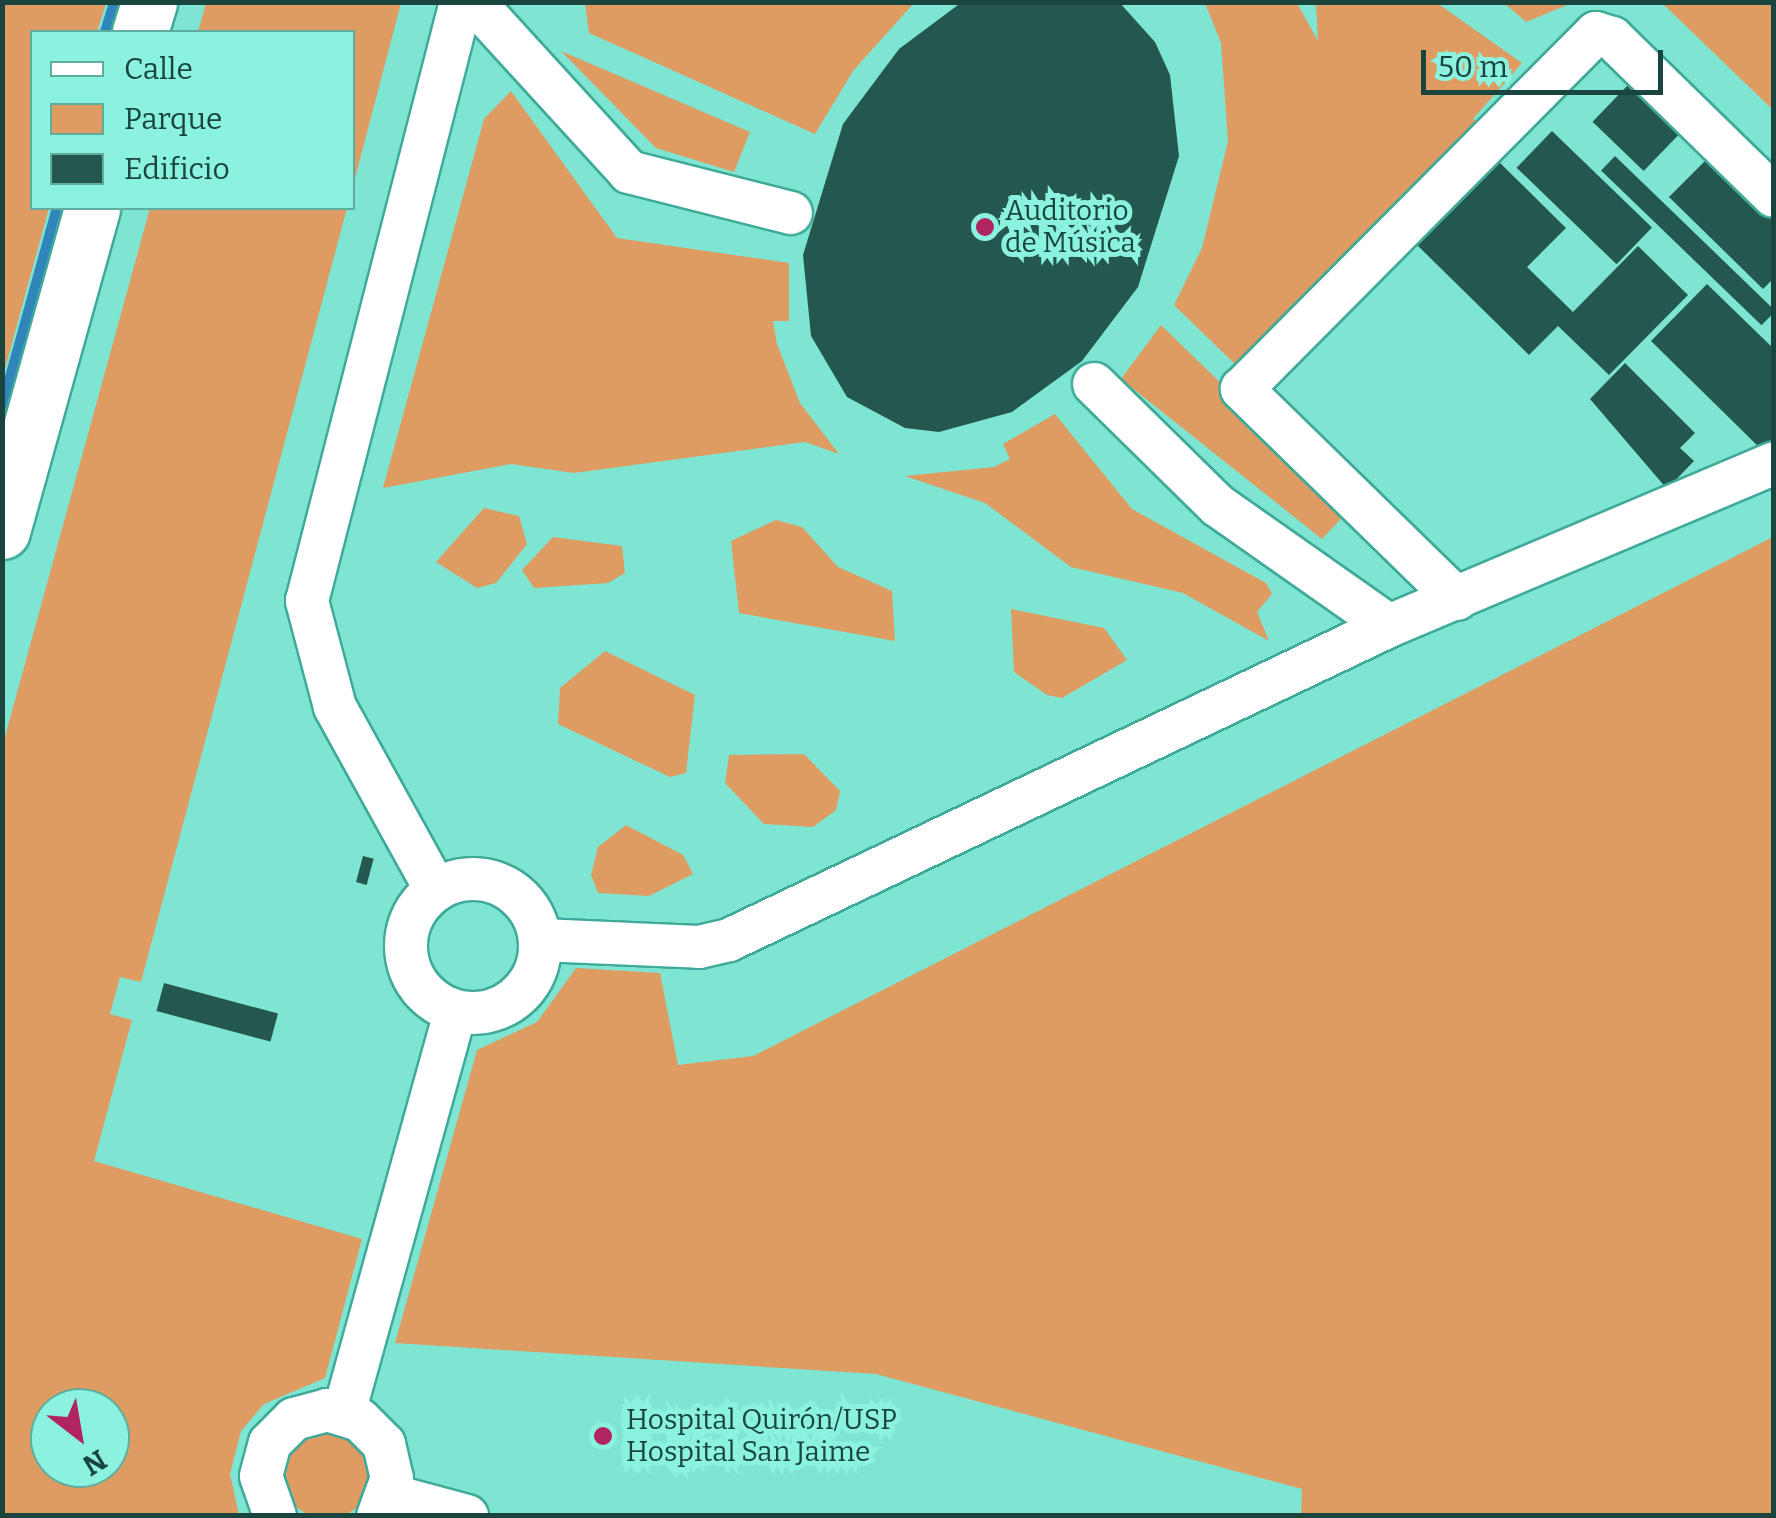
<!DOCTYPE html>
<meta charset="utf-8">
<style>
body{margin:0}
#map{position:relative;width:1776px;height:1518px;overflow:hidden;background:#7ee5d3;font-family:Bitter,serif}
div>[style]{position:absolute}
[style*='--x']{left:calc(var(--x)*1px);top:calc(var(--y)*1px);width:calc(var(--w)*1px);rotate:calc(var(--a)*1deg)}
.green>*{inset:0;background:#df9c62}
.round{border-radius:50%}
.stream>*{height:10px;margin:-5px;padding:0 5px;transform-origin:5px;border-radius:5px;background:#3085ba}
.building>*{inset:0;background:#24584f;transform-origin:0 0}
.roads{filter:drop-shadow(2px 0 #3faa99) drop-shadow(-2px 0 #3faa99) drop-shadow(0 2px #3faa99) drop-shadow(0 -2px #3faa99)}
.minor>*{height:42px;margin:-21px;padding:0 21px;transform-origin:21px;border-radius:21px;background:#fff}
.minor>.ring{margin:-21px;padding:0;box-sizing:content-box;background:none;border:42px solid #fff;border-radius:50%}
.highway>*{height:55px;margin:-27.5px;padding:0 27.5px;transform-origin:27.5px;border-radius:27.5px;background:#fff}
.dots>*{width:28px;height:28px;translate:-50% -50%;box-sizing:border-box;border:5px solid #8cf2e0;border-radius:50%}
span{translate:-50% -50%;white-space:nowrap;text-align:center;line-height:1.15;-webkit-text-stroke:10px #8cf2e0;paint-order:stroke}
.poi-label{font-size:28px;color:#19453e}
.left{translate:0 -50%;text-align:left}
.frame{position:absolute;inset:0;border:5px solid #19453e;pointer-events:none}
.legend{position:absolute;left:30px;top:30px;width:325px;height:180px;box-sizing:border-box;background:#8cf2e0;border:2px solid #5ead9f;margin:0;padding:12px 18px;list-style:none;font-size:30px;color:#19453e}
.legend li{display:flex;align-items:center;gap:20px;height:50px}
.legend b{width:50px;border:2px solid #5ead9f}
.north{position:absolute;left:30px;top:1388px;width:100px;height:100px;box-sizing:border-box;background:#8cf2e0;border:2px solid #5ead9f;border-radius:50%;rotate:149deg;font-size:28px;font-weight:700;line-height:40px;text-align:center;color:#19453e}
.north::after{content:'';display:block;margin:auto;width:35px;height:45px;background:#b02460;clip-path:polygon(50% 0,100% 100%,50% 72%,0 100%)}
.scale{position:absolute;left:1421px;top:50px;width:242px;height:45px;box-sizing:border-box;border:5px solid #19453e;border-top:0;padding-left:12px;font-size:30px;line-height:35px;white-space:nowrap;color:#19453e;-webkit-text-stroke:8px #8cf2e0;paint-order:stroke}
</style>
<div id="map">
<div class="green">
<i style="clip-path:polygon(3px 2px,106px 3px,97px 32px,32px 32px,32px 208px,49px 208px,3px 376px)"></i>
<i style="clip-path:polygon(206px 3px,401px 3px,353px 186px,352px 32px,198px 32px)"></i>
<i style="clip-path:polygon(585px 3px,585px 2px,914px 3px,853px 71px,815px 134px,589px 33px)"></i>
<i style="clip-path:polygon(1205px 3px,1297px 3px,1318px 41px,1316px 3px,1437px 3px,1522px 63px,1473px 119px,1485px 126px,1244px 373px,1174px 305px,1202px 248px,1228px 141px,1221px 43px)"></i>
<i style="clip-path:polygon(1504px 3px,1572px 3px,1526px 22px)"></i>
<i style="clip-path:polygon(1662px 3px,1773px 3px,1773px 110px)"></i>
<i style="clip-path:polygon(561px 51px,750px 132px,734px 172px,656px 148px)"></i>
<i style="clip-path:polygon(511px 91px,617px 238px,789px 263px,789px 321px,773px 321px,777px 344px,800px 403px,839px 454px,805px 442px,574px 473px,511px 464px,383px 488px,484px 119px)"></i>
<i style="clip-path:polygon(evenodd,150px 208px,347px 208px,141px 982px,120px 977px,110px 1014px,132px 1020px,94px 1161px,362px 1239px,325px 1378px,264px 1404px,241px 1431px,230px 1474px,239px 1515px,3px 1515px,3px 744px,150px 208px,50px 1408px,110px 1408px,110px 1468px,50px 1468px,50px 1408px)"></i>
<i style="clip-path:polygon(1161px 325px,1350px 509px,1322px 539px,1121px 379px)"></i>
<i style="clip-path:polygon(1055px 414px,1132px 509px,1266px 583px,1272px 594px,1257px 612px,1269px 641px,1183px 593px,1071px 567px,985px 503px,905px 476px,994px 467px,1010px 459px,1003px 444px)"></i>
<i style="clip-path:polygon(484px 508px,519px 516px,527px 544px,496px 583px,477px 588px,436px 562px)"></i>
<i style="clip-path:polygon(776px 520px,802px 527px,838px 567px,892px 591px,895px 641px,739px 613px,731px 541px)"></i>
<i style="clip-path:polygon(553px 537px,622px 546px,625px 573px,608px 583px,534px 588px,522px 570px)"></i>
<i style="clip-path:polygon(1773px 537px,1773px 1515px,1301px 1515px,1302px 1489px,876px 1374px,395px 1343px,477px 1050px,537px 1022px,576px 968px,660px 973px,678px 1065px,753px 1056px)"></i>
<i style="clip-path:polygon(1011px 609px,1104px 628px,1127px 660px,1062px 698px,1047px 695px,1014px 672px)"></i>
<i style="clip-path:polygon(605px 651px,695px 695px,686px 773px,670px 777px,558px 724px,560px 688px)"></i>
<i style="clip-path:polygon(804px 754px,840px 791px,836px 810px,813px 827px,764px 824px,725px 783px,729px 755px)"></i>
<i style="clip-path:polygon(626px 825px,683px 855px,693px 874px,649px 896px,598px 893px,591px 875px,598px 847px)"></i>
<i class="round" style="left:283px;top:1431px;width:88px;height:88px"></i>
</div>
<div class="stream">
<i style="--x:105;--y:32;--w:31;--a:-73"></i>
<i style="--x:2;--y:406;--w:205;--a:-74.5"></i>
</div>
<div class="building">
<i style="clip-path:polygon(962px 2px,1119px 2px,1155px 42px,1170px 75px,1179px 156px,1138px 287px,1082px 361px,1012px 412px,939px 432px,905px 428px,847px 397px,811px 336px,803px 255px,843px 124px,899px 49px)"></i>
<i style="left:1628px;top:85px;width:71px;height:51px;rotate:44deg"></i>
<i style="left:1552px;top:131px;width:139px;height:51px;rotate:44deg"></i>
<i style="clip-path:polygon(1712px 154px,1774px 214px,1774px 278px,1763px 289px,1669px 197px)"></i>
<i style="left:1615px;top:156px;width:223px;height:20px;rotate:44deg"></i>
<i style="clip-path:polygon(1496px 159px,1566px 228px,1527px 267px,1573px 312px,1638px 246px,1688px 295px,1609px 375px,1558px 326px,1529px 355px,1414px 242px)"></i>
<i style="clip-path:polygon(1707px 284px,1774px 349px,1774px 444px,1765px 453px,1651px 341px)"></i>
<i style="clip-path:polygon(1625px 363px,1695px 433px,1680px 448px,1694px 461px,1667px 489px,1590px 399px)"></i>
<i style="left:363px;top:856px;width:11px;height:27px;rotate:15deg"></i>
<i style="left:164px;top:983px;width:118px;height:29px;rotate:15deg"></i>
</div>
<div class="roads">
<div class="minor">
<i style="--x:474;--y:2;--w:230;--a:47.6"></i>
<i style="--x:629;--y:172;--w:167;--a:14.2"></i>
<i style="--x:1094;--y:384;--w:173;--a:44.5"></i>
<i style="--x:1217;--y:505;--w:210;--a:35.1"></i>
<i style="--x:1457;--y:599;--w:301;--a:-135.7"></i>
<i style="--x:1242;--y:389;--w:502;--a:-45.16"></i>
<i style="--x:1596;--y:33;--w:17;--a:17"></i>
<i style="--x:1612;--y:38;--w:226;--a:44.3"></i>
<i class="ring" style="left:406px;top:879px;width:92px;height:92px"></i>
<i style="--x:436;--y:890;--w:209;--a:-118.9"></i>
<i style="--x:335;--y:707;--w:110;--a:-104.8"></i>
<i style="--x:307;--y:601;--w:618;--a:-75.58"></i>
<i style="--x:541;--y:940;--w:158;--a:2.5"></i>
<i style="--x:699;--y:947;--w:31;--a:-13"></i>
<i style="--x:729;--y:940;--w:731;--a:-25.44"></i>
<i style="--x:1389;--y:626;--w:418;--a:-22.9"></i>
<i style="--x:344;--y:1413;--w:416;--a:-74.5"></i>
<i style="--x:389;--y:1495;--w:81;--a:15.1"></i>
<i style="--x:275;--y:1516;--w:42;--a:-109.3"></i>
<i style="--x:261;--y:1476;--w:34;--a:-75"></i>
<i style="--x:270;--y:1443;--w:34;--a:-45"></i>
<i style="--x:294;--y:1419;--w:34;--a:-15"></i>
<i style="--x:327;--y:1410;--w:34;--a:17"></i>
<i style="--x:360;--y:1420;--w:34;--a:45"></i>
<i style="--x:384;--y:1444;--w:35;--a:77"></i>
<i style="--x:392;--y:1478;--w:40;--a:110.2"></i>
</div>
<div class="highway">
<i style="--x:140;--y:32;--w:31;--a:-73"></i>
<i style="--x:2;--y:531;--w:335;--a:-74.4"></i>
</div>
</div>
<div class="dots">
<i style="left:985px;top:227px;background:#b02460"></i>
<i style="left:603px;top:1436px;background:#b02460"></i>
</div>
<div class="poi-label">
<span class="left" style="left:1005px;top:227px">Auditorio<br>de Música</span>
<span class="left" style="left:626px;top:1436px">Hospital Quirón/USP<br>Hospital San Jaime</span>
</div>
<div class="frame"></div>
<ul class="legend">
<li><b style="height:12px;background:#fff"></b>Calle</li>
<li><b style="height:28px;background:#df9c62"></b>Parque</li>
<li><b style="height:28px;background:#24584f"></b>Edificio</li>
</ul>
<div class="north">N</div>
<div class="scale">50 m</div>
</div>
